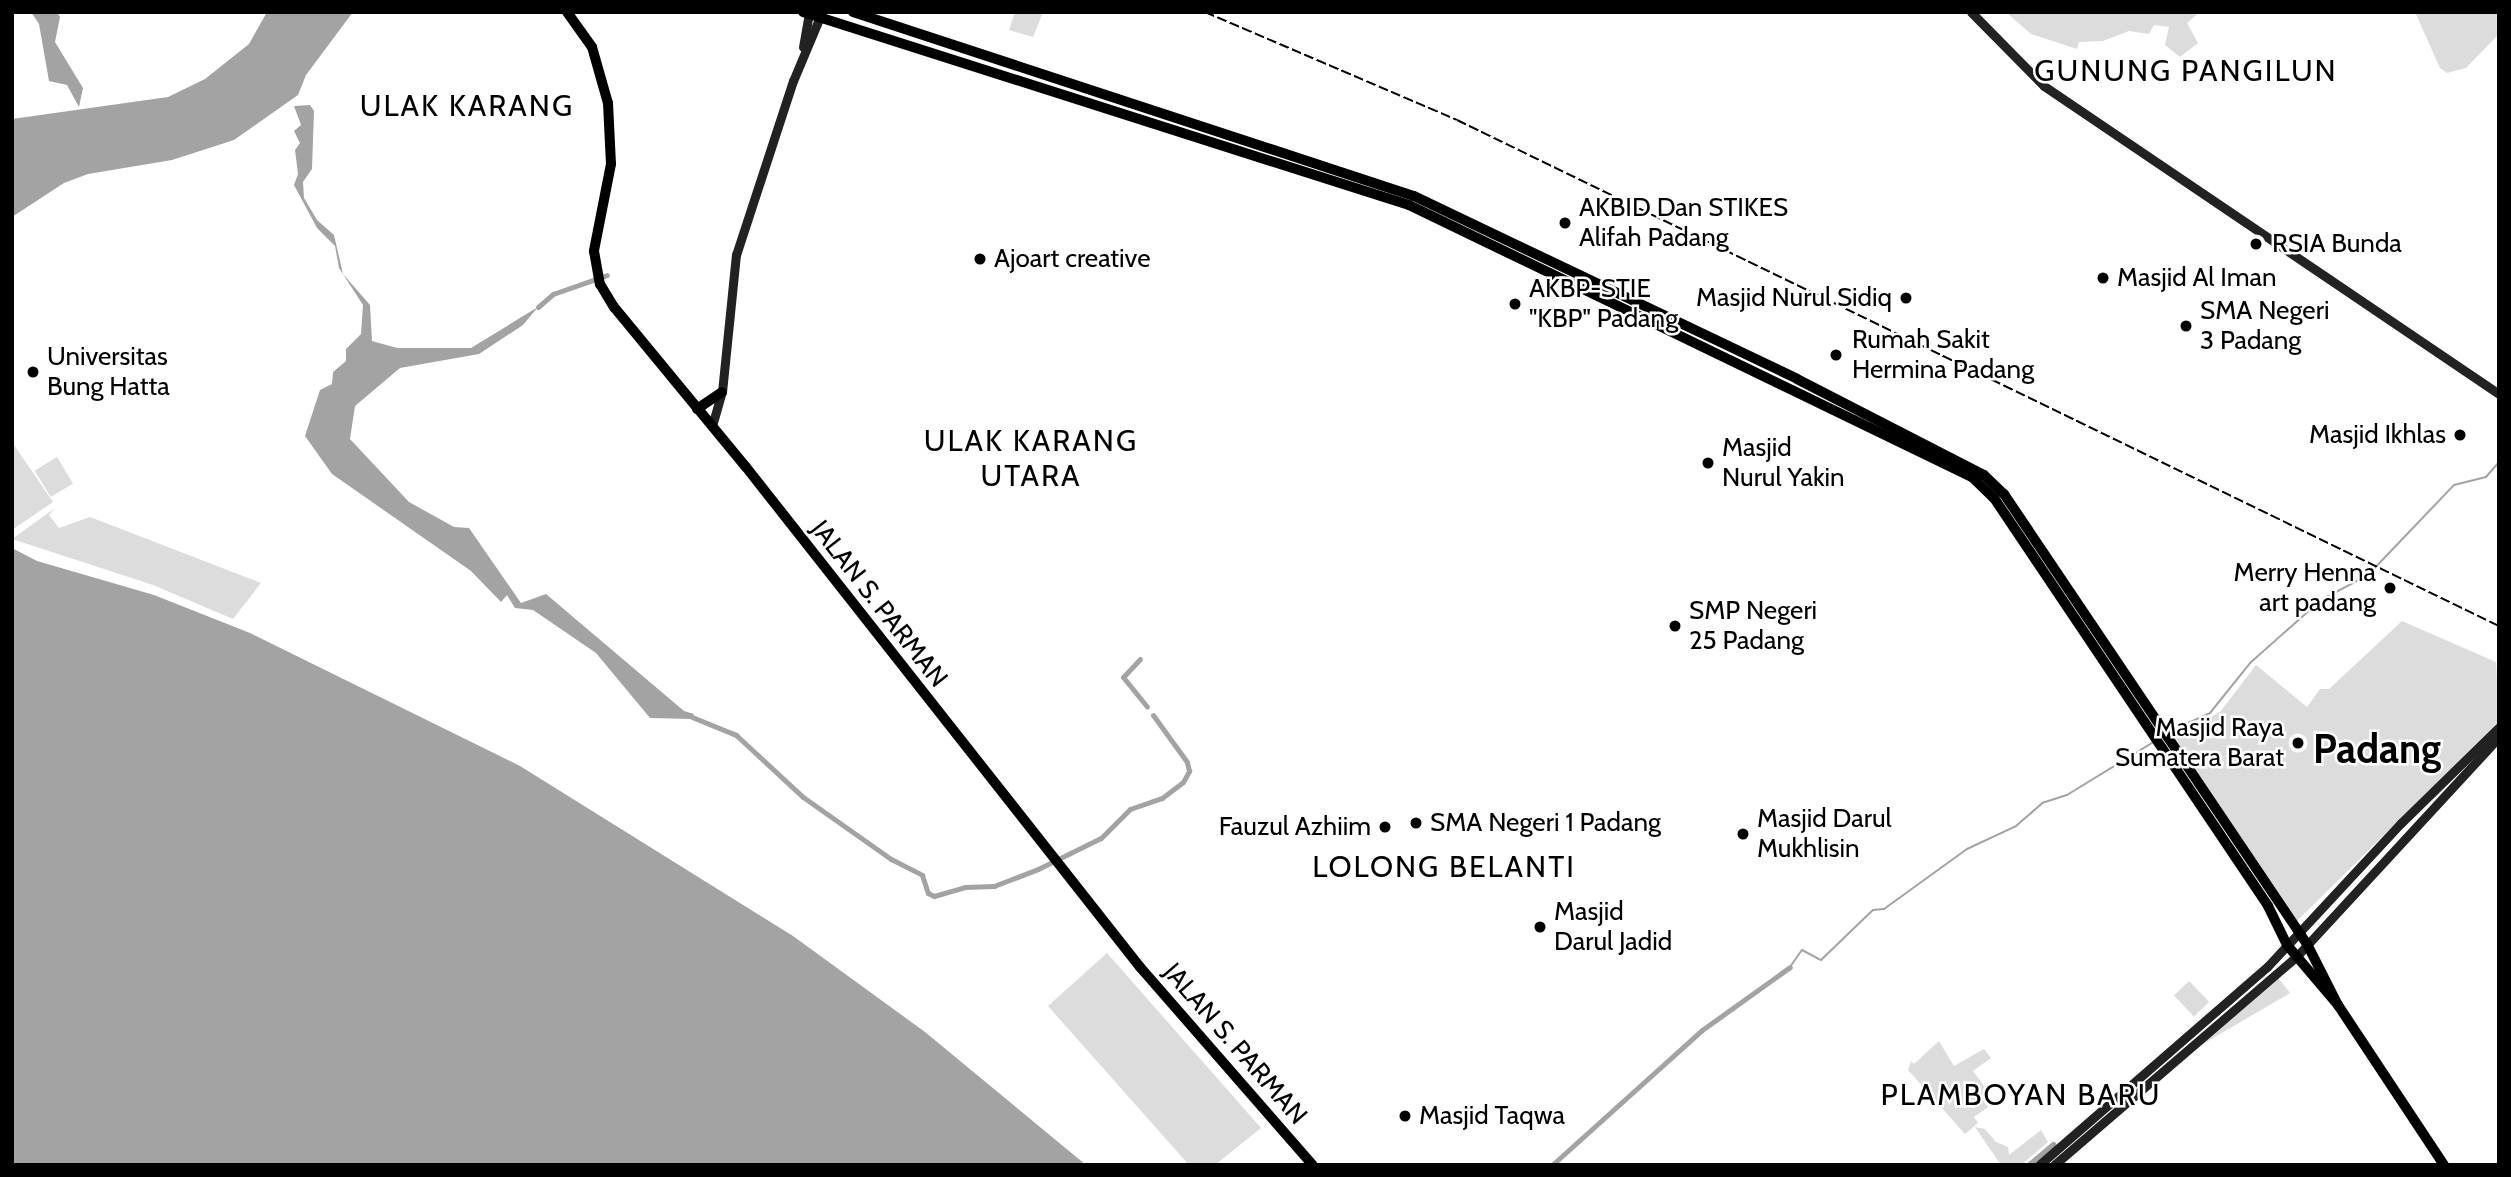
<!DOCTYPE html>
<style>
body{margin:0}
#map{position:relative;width:2511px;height:1177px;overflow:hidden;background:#fff;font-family:Cabin,sans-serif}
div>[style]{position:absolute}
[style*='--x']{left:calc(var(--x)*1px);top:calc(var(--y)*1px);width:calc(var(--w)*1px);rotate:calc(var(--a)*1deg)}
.green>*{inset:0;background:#dcdcdc;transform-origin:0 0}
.water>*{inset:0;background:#a3a3a3}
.stream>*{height:2px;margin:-1px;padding:0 1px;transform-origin:1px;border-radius:1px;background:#a3a3a3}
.canal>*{height:5px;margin:-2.5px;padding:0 2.5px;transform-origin:2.5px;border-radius:2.5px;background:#a3a3a3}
.secondary>*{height:9px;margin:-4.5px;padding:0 4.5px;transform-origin:4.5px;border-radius:4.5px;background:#222}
.primary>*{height:10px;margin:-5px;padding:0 5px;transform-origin:5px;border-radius:5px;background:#000}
.rail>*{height:2px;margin-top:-1px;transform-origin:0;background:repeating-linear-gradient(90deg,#000 0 10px,transparent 0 13.5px)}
.dots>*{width:19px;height:19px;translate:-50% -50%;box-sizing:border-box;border:4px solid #fff;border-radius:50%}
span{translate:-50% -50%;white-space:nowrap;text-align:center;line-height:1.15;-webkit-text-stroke:5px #fff;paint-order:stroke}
.poi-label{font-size:26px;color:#000}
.left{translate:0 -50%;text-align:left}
.right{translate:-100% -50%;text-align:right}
.street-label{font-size:26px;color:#000}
.quarter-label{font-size:30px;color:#000;letter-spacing:2px}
.town-label{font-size:40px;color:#000;font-weight:700}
.frame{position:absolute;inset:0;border:14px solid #000;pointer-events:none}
</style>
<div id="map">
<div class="green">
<i style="clip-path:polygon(1015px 12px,1043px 12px,1033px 37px,1009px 30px)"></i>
<i style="clip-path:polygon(1998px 12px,2200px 12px,2187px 23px,2198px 43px,2180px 57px,2165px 45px,2169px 27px,2154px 25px,2149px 34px,2129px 31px,2103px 41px,2079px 42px,2077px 49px,2031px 34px,2008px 14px)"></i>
<i style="clip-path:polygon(2415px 12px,2499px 12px,2499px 34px,2466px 68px,2447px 73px,2440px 68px)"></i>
<i style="clip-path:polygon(12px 442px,53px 502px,12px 530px)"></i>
<i style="left:57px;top:457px;width:31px;height:26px;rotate:59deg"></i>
<i style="clip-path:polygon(55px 508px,49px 515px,59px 528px,90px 517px,261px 583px,233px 619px,153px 585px,12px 539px)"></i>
<i style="clip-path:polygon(2402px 621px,2496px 662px,2499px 721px,2296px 922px,2172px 736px,2220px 712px,2256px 665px,2307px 707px,2320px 689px,2329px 689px)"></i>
<i style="clip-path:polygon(1107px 953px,1261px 1128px,1215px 1165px,1189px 1165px,1048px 1006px)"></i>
<i style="clip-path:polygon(2276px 975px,2290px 993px,2191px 1051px)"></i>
<i style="left:2189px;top:981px;width:29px;height:21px;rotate:46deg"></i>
<i style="clip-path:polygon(1939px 1041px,1954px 1066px,1984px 1049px,1991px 1058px,1973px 1071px,1990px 1094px,1983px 1100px,1988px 1107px,1974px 1117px,1978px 1123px,1965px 1134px,1908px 1070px,1911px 1061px,1914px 1064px)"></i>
<i style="clip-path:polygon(1975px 1127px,1985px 1129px,1996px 1142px,2008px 1147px,2009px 1155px,2041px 1130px,2048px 1142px,2021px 1165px,2001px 1165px)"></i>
</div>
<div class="water">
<i style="clip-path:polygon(31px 12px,57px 12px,60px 17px,55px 42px,83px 88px,79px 107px,67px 85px,49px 81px,39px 24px)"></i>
<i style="clip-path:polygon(267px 12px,353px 12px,306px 75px,298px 95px,234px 140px,172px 160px,88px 174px,64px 183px,12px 217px,12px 119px,168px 97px,205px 79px,249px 44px)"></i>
<i style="clip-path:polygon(310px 105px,314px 111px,312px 169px,303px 182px,304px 198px,317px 220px,334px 235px,343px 274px,370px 305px,372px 341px,397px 348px,471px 348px,538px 307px,523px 325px,479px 354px,400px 368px,355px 406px,350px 439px,409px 502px,454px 527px,469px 528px,521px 603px,546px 594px,684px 711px,694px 714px,691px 719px,650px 718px,596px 653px,533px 610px,515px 608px,507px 595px,501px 602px,471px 571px,332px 474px,305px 436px,320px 390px,332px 384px,333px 372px,346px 361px,346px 349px,361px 334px,363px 305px,339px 268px,335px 246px,317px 228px,294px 185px,298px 174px,295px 150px,300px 143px,294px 131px,301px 125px,294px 106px)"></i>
<i style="clip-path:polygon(12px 548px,37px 561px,154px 595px,250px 633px,520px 766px,793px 936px,925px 1032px,1086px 1165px,12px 1165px)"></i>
</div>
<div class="stream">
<i style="--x:2168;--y:732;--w:46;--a:-24.3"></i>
<i style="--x:2210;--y:713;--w:64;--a:-51.3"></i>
<i style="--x:2250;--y:663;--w:95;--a:-41.6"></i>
<i style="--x:2321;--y:600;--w:53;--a:-28"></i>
<i style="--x:2368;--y:575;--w:124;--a:-46.3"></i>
<i style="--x:2454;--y:485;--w:33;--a:-14"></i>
<i style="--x:2486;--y:477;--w:20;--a:-49"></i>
<i style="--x:1790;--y:967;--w:21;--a:-55"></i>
<i style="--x:1802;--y:950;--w:21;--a:28"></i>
<i style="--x:1821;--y:960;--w:72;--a:-43.9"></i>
<i style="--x:1873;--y:910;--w:11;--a:-5"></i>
<i style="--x:1884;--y:909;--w:102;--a:-35.9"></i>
<i style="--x:1967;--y:849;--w:54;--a:-25.1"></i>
<i style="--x:2016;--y:826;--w:35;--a:-41"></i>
<i style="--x:2042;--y:803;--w:26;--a:-18"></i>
<i style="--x:2067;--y:795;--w:100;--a:-31.5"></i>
</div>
<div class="canal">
<i style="--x:538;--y:307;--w:20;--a:-41"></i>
<i style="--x:553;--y:294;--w:57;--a:-19.4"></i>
<i style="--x:1140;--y:659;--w:25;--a:133"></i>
<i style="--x:1123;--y:677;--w:38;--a:51"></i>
<i style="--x:692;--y:717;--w:48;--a:22.2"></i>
<i style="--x:736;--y:735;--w:91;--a:42.8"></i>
<i style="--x:803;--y:797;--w:108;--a:35.2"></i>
<i style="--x:891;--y:859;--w:35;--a:27"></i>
<i style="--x:922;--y:875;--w:19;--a:72"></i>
<i style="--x:928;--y:893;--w:7;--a:27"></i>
<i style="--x:934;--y:896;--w:32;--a:-16"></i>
<i style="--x:965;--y:887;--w:29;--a:-2"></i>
<i style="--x:994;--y:886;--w:47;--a:-21.1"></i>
<i style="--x:1038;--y:869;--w:70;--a:-26.2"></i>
<i style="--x:1101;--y:838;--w:41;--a:-45"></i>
<i style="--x:1130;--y:809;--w:34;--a:-19"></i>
<i style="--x:1162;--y:798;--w:26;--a:-37"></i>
<i style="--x:1183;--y:782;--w:13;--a:-61"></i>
<i style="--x:1189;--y:771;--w:9;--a:-103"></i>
<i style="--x:1187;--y:762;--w:58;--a:-125.9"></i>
<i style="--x:1552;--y:1165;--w:202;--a:-42"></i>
<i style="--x:1702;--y:1030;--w:108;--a:-35.6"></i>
<i style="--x:2028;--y:1165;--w:33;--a:-40"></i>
</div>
<div class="secondary">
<i style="--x:1971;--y:12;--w:104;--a:45.4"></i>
<i style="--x:2044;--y:86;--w:549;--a:34.09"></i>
<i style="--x:803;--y:47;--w:36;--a:-80"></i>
<i style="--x:712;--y:426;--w:35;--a:-74"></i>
<i style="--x:722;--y:392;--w:138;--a:-84.2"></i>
<i style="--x:736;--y:255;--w:183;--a:-71.9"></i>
<i style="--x:793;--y:81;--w:75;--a:-67.2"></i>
<i style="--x:2039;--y:1165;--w:302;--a:-41"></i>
<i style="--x:2267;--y:967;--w:197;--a:-47.1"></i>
<i style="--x:2401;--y:823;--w:137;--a:-44.4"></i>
<i style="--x:2054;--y:1165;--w:319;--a:-40.7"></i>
<i style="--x:2296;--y:957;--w:299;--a:-47.3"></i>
</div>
<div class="primary">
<i style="--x:567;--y:12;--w:43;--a:54.5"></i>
<i style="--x:592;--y:47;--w:58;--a:74.1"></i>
<i style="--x:608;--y:103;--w:61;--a:87.2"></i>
<i style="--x:611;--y:164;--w:89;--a:101.1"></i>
<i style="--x:594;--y:251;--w:34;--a:80"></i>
<i style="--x:600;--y:284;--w:27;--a:59"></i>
<i style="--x:614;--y:307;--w:207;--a:50.5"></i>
<i style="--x:746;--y:467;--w:637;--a:51.76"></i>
<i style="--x:1140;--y:967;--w:263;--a:48.9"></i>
<i style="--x:803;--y:12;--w:636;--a:17.67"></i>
<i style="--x:1409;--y:205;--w:625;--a:25.79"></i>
<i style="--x:1972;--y:477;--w:30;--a:44"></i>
<i style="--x:1994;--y:498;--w:491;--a:56.1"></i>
<i style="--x:2268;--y:906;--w:43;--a:64"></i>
<i style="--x:2287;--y:945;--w:79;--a:49.6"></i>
<i style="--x:853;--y:12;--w:590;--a:18.16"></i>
<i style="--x:1414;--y:196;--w:424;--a:25.5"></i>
<i style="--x:1797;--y:379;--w:210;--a:27.2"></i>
<i style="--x:1984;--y:475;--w:28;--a:44"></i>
<i style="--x:2004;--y:494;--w:543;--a:56.05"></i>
<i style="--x:2307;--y:944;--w:68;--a:63.1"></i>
<i style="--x:697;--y:409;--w:30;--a:-34"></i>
<i style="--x:2338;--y:1005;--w:192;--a:56.5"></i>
</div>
<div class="rail">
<i style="--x:1205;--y:12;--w:274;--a:23.2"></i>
<i style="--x:1457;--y:120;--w:1158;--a:25.9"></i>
</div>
<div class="dots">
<i style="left:1565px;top:223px;background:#000"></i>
<i style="left:2256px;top:244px;background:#000"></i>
<i style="left:980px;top:259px;background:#000"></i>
<i style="left:2103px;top:278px;background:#000"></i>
<i style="left:1906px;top:298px;background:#000"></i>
<i style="left:1515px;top:304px;background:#000"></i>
<i style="left:2186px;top:326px;background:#000"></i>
<i style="left:1836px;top:355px;background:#000"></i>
<i style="left:33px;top:372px;background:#000"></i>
<i style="left:2460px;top:435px;background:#000"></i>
<i style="left:1708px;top:463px;background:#000"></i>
<i style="left:2390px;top:588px;background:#000"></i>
<i style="left:1675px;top:626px;background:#000"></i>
<i style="left:2298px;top:743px;background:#000"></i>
<i style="left:1416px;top:823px;background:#000"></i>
<i style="left:1385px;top:827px;background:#000"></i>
<i style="left:1743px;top:834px;background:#000"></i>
<i style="left:1540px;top:927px;background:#000"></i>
<i style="left:1405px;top:1116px;background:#000"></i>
</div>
<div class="poi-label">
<span class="left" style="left:1579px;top:223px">AKBID Dan STIKES<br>Alifah Padang</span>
<span class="left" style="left:2272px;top:244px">RSIA Bunda</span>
<span class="left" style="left:994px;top:259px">Ajoart creative</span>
<span class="left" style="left:2117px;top:278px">Masjid Al Iman</span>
<span class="left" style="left:1529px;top:304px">AKBP-STIE<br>"KBP" Padang</span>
<span class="right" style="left:1892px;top:298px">Masjid Nurul Sidiq</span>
<span class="left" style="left:2200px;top:326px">SMA Negeri<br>3 Padang</span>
<span class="left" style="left:1852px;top:355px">Rumah Sakit<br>Hermina Padang</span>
<span class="left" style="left:47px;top:372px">Universitas<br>Bung Hatta</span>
<span class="right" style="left:2446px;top:435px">Masjid Ikhlas</span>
<span class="left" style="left:1722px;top:463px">Masjid<br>Nurul Yakin</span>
<span class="right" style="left:2376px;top:588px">Merry Henna<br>art padang</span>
<span class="left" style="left:1689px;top:626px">SMP Negeri<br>25 Padang</span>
<span class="right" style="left:2284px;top:743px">Masjid Raya<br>Sumatera Barat</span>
<span class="left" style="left:1757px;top:834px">Masjid Darul<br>Mukhlisin</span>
<span class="left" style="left:1430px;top:823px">SMA Negeri 1 Padang</span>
<span class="right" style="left:1371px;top:827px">Fauzul Azhiim</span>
<span class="left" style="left:1554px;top:927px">Masjid<br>Darul Jadid</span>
<span class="left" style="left:1419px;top:1116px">Masjid Taqwa</span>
</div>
<div class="street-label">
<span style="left:879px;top:604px;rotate:52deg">JALAN S. PARMAN</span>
<span style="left:1235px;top:1044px;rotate:49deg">JALAN S. PARMAN</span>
</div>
<div class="quarter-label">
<span style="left:2186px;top:71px">GUNUNG PANGILUN</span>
<span style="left:467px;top:106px">ULAK KARANG</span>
<span style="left:1031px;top:458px">ULAK KARANG<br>UTARA</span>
<span style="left:1444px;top:867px">LOLONG BELANTI</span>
<span style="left:2021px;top:1095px">PLAMBOYAN BARU</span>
</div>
<div class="town-label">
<span style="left:2377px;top:749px">Padang</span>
</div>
<div class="frame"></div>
</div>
